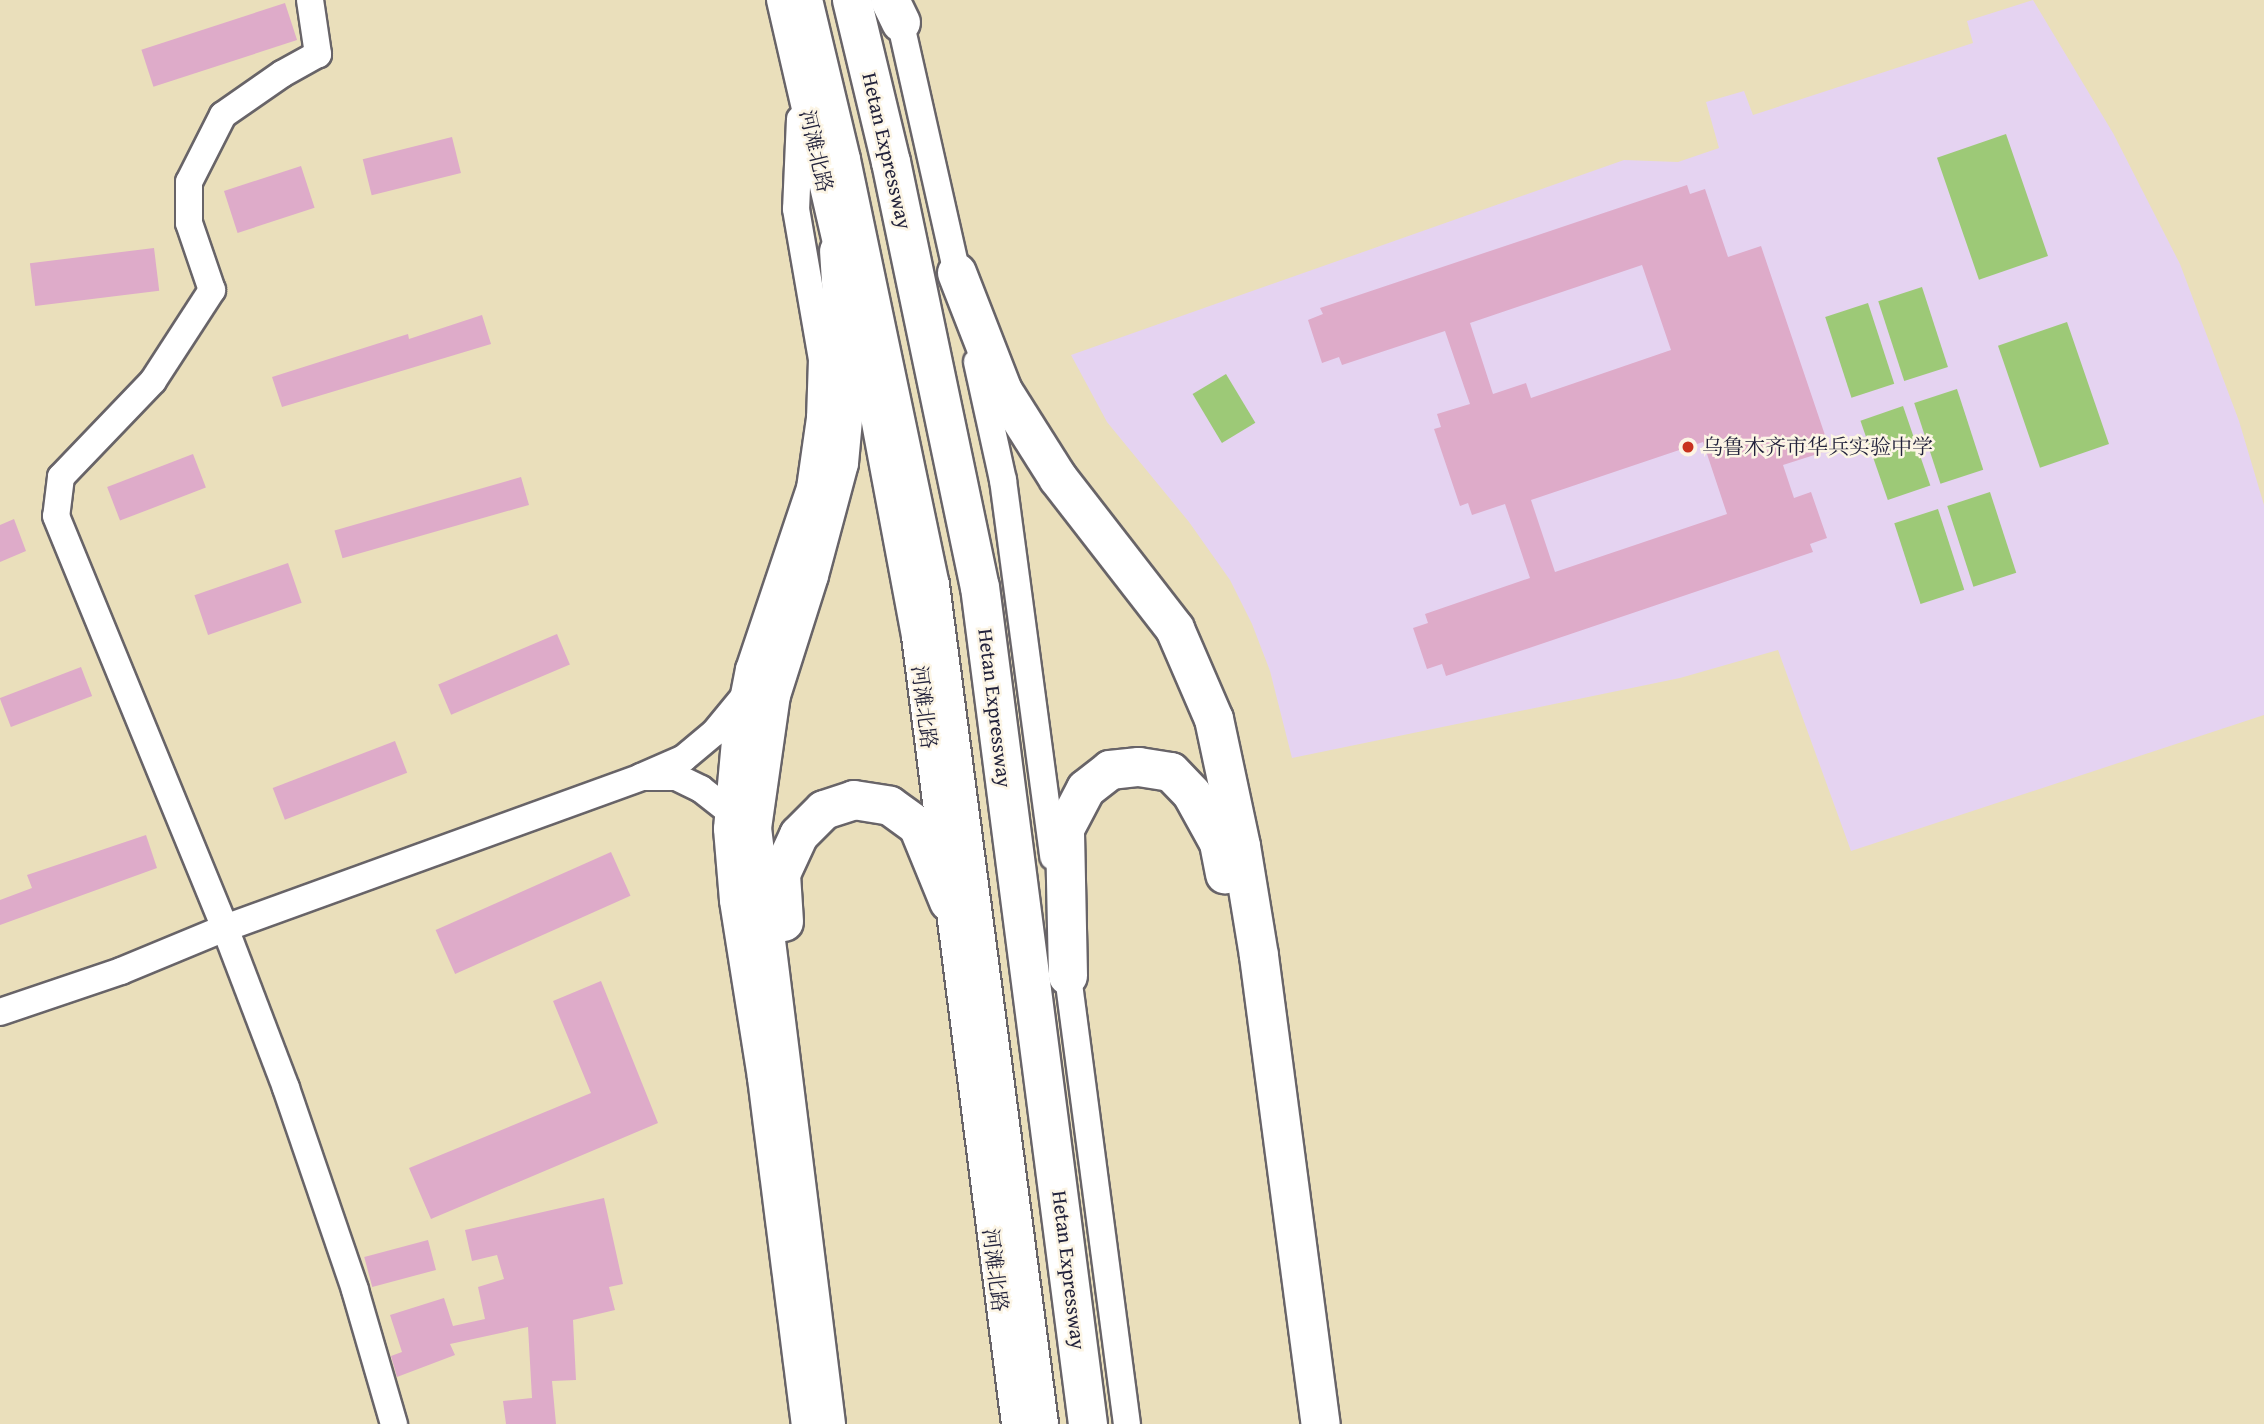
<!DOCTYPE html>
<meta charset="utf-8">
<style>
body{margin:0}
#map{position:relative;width:2264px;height:1424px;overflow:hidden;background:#eadfbb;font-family:"Gentium Book Plus","Noto Serif SC",serif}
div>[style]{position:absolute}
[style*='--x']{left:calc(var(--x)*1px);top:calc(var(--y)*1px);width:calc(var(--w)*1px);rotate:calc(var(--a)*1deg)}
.built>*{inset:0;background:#e5d3f1}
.green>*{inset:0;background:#9dc977;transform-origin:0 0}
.building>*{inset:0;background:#deabc9;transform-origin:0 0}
.roads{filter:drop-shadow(2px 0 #686468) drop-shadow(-2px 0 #686468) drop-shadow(0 2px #686468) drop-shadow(0 -2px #686468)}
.minor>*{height:26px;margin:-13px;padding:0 13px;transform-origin:13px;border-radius:13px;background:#fff}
.highway>*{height:38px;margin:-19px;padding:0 19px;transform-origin:19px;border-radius:19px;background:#fff}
.dots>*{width:19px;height:19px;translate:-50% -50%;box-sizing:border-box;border:4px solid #fcf5e5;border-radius:50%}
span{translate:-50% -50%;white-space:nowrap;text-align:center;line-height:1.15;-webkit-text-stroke:5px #fcf5e5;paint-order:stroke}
.street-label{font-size:21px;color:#22223b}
.poi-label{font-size:21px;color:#22223b}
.left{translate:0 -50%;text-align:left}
</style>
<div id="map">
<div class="built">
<i style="clip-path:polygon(2033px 0,2113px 133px,2180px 264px,2239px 421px,2264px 505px,2264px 715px,1851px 851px,1778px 650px,1680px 678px,1292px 758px,1270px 671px,1252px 624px,1230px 580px,1189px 522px,1107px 422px,1071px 355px,1624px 160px,1678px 162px,1719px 148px,1706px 102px,1744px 91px,1753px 115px,1973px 43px,1967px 21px)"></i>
</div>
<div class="green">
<i style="left:2006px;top:134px;width:129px;height:73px;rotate:71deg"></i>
<i style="left:1922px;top:287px;width:84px;height:46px;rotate:72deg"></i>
<i style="left:1868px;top:303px;width:85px;height:45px;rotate:72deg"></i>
<i style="left:2067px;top:322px;width:129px;height:73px;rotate:71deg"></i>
<i style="left:1226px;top:374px;width:57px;height:39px;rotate:59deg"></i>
<i style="left:1957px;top:389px;width:85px;height:45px;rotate:72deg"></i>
<i style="left:1903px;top:406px;width:84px;height:45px;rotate:71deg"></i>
<i style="left:1990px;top:492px;width:85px;height:45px;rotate:72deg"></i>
<i style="left:1938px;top:509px;width:85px;height:46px;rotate:72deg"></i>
</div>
<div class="building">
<i style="left:285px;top:3px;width:39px;height:151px;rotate:72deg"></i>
<i style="left:452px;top:137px;width:37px;height:92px;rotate:76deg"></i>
<i style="left:301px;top:166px;width:44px;height:81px;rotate:72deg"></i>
<i style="clip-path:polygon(evenodd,1687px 185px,1690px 194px,1705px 189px,1728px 257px,1761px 246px,1830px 450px,1783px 465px,1794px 498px,1811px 492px,1827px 538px,1810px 544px,1813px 552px,1446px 676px,1442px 664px,1427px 669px,1413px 628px,1428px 623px,1425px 614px,1530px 578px,1505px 504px,1472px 515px,1468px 503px,1460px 506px,1434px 429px,1441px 427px,1437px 414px,1470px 404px,1445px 331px,1342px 365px,1339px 357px,1322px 363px,1308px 320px,1323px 314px,1320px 308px,1687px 185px,1642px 265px,1671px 350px,1531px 398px,1526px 383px,1493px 394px,1470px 323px,1642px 265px,1687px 185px,1703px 442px,1727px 514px,1555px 572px,1531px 500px,1703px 442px)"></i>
<i style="left:154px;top:248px;width:43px;height:125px;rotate:83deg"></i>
<i style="clip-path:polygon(482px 315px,491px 344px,282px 407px,272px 377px,408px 334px,409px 339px)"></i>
<i style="left:193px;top:454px;width:36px;height:92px;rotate:69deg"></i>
<i style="left:521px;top:477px;width:29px;height:194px;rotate:74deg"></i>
<i style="clip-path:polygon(14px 519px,26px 551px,0 562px,0 525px)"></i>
<i style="left:288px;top:563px;width:42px;height:99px;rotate:71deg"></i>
<i style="left:557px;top:634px;width:33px;height:129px;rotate:67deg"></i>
<i style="left:81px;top:667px;width:31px;height:87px;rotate:69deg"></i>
<i style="left:395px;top:741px;width:34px;height:131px;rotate:69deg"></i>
<i style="clip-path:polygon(146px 835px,157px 868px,0 925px,0 900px,32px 888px,27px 875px)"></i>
<i style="left:611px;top:852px;width:48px;height:192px;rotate:66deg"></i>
<i style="clip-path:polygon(601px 981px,658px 1123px,431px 1219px,409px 1168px,591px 1093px,553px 1001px)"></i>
<i style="clip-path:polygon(604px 1198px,623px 1284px,609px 1287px,615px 1310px,573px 1320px,576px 1380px,552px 1381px,556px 1424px,506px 1424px,503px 1401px,532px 1398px,528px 1327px,450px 1344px,455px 1355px,397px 1377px,391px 1356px,402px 1352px,390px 1315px,444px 1298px,453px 1326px,485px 1319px,478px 1287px,504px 1279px,497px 1255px,472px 1261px,465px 1230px)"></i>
<i style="left:428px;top:1240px;width:31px;height:66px;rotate:75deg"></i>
</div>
<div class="roads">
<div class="minor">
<i style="--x:310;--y:0;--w:55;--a:81.6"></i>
<i style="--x:318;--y:54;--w:41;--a:150.9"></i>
<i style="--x:282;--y:74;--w:72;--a:145.2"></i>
<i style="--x:223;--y:115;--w:75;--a:116.9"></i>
<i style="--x:189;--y:182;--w:41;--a:90"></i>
<i style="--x:189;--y:223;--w:71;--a:71.1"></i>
<i style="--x:212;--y:290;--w:108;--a:123"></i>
<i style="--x:153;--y:381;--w:133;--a:133.8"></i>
<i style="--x:61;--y:477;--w:39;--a:97"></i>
<i style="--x:56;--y:516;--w:445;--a:67.7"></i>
<i style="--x:225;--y:928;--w:171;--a:69.1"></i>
<i style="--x:286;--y:1088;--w:213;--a:71.1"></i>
<i style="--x:355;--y:1290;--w:140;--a:73.8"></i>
<i style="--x:780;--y:0;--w:275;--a:77"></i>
<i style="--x:897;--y:7;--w:291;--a:77.3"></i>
<i style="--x:800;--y:119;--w:90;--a:92.5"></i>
<i style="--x:796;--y:209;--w:152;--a:80.2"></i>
<i style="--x:822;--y:359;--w:59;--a:91.9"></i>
<i style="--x:820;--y:418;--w:71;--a:98.1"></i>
<i style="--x:810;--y:488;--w:191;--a:108.6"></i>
<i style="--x:749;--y:669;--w:73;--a:101"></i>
<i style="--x:735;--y:741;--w:88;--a:95.2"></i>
<i style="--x:727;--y:829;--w:72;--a:85.2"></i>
<i style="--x:733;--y:901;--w:179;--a:81"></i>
<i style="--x:761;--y:1078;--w:349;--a:82.8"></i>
<i style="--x:862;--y:353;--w:288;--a:79.4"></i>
<i style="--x:915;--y:636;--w:794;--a:82.77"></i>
<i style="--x:977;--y:362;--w:121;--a:77.6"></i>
<i style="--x:1003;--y:480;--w:380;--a:82.4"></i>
<i style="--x:729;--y:811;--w:36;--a:-142"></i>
<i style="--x:701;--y:789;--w:28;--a:-154"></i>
<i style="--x:676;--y:777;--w:35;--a:180"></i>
<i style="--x:641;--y:777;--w:47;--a:-23.8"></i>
<i style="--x:684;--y:758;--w:39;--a:-40"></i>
<i style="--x:714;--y:733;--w:44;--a:-50.5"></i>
<i style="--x:1066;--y:961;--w:467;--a:82.5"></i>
<i style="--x:0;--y:1012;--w:128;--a:-18.7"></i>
<i style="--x:121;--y:971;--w:113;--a:-22.5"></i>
<i style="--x:225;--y:928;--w:443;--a:-19.9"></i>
</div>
<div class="highway">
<i style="--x:803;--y:0;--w:164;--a:76.6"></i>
<i style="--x:841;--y:160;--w:434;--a:78.2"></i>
<i style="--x:930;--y:585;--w:846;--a:82.6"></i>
<i style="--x:852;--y:0;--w:167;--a:76.5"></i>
<i style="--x:891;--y:162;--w:434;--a:78.2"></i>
<i style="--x:980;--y:587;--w:844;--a:82.65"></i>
<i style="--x:890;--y:0;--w:25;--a:64"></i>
<i style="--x:957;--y:273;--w:127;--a:68.7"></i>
<i style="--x:1003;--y:391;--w:103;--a:57.7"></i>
<i style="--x:1058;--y:478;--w:191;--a:52.2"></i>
<i style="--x:1175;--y:629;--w:98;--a:66.6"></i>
<i style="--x:1214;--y:719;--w:130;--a:78"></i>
<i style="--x:1241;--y:846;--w:111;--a:80.7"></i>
<i style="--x:1259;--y:956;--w:472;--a:82.5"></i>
<i style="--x:784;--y:922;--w:48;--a:-93.6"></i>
<i style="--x:781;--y:874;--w:43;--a:-65.2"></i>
<i style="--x:799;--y:835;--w:35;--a:-45"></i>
<i style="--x:824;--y:810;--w:32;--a:-18"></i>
<i style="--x:854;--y:800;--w:36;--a:9"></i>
<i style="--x:890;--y:806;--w:34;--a:36"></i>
<i style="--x:918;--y:826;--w:82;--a:67.8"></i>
<i style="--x:1068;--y:976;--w:147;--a:-91.2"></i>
<i style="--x:1065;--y:829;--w:45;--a:-62.3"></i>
<i style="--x:1086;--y:789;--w:31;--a:-38"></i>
<i style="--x:1110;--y:770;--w:29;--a:-6"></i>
<i style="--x:1139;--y:767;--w:32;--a:9"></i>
<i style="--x:1171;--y:772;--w:30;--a:46"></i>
<i style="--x:1192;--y:794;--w:56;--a:61.1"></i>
<i style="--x:1219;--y:843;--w:32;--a:79"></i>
<i style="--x:826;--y:1424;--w:601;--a:-97.08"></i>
<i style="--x:752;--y:828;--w:134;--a:-81.9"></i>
<i style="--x:771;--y:695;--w:126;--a:-72.4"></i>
<i style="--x:809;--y:575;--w:116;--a:-75"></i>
<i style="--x:839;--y:463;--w:86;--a:-84.7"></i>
<i style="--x:847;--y:377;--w:126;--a:-93.6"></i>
</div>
</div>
<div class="dots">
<i style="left:1688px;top:447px;background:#c8321e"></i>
</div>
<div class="street-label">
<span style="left:816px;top:151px;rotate:77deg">河滩北路</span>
<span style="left:887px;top:151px;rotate:77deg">Hetan Expressway</span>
<span style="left:924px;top:707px;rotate:83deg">河滩北路</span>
<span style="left:995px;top:708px;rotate:83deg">Hetan Expressway</span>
<span style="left:995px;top:1270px;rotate:83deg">河滩北路</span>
<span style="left:1069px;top:1270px;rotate:83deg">Hetan Expressway</span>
</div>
<div class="poi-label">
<span class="left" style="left:1702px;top:447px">乌鲁木齐市华兵实验中学</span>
</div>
</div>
